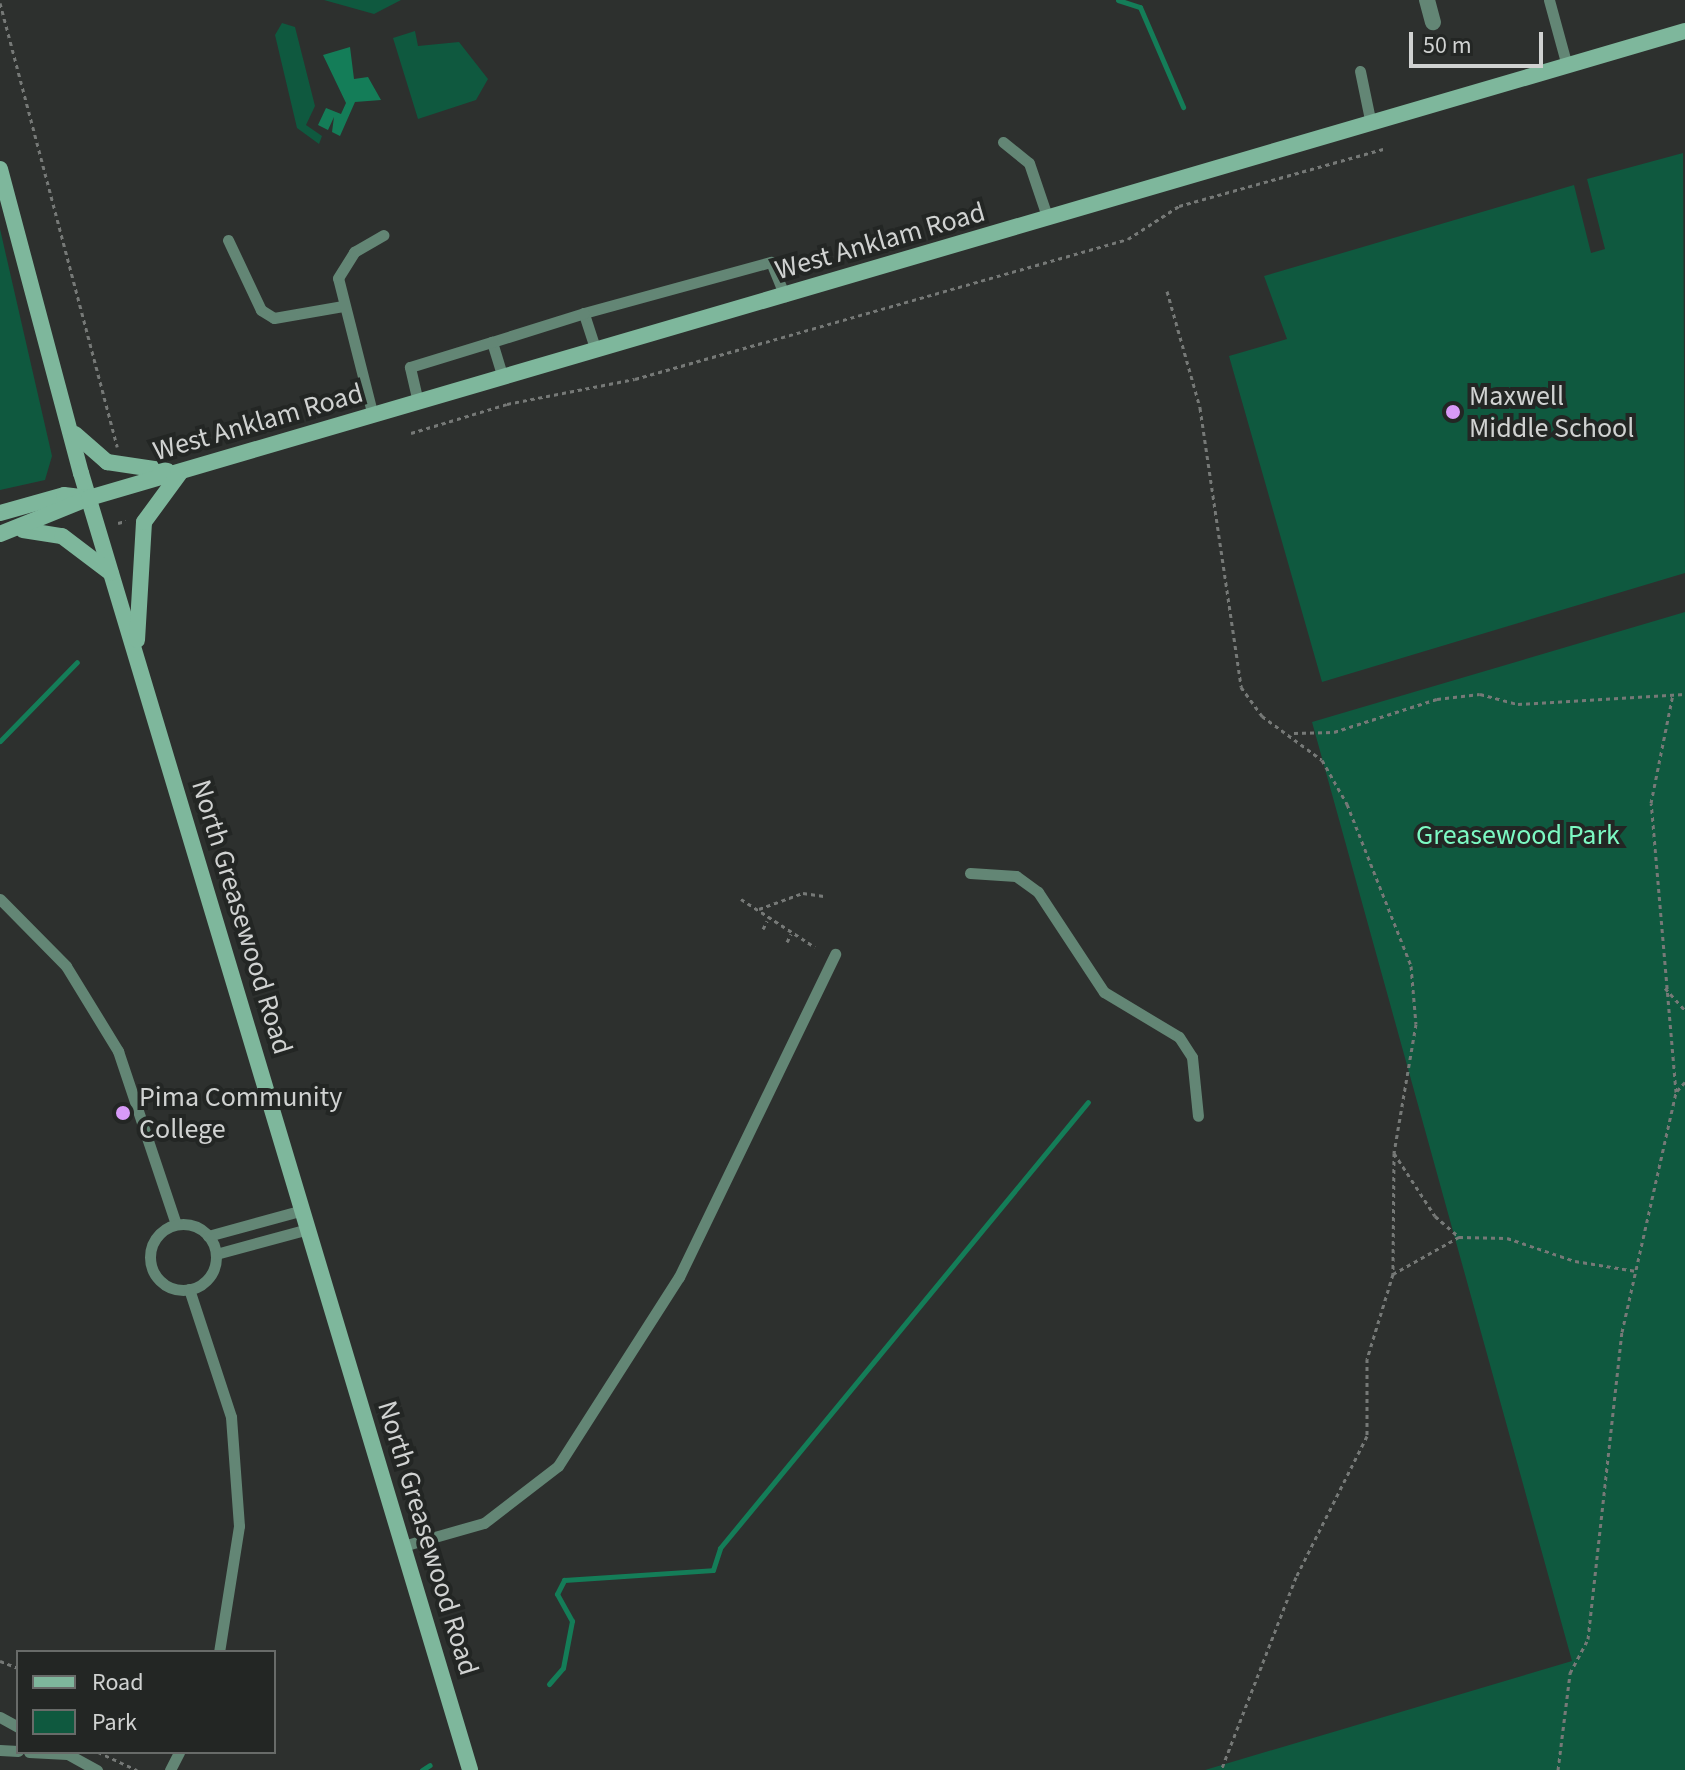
<!DOCTYPE html>
<style>
body{margin:0}
#map{position:relative;width:1685px;height:1770px;overflow:hidden;background:#2d302e;font-family:"Source Sans 3",sans-serif}
div>[style]{position:absolute}
[style*='--x']{left:calc(var(--x)*1px);top:calc(var(--y)*1px);width:calc(var(--w)*1px);rotate:calc(var(--a)*1deg)}
.green>*{inset:0;background:#0f593f}
.water>*{inset:0;background:#147d58}
.stream>*{height:5px;margin:-2.5px;padding:0 2.5px;transform-origin:2.5px;border-radius:2.5px;background:#147d58}
.path>*{height:3px;margin-top:-1.5px;transform-origin:0;background:repeating-linear-gradient(90deg,#767977 0 4px,transparent 0 8px)}
.service>*{height:11px;margin:-5.5px;padding:0 5.5px;transform-origin:5.5px;border-radius:5.5px;background:#638675}
.service>.ring{margin:-5.5px;padding:0;box-sizing:content-box;background:none;border:11px solid #638675;border-radius:50%}
.minor>*{height:16px;margin:-8px;padding:0 8px;transform-origin:8px;border-radius:8px;background:#638675}
.secondary>*{height:16px;margin:-8px;padding:0 8px;transform-origin:8px;border-radius:8px;background:#7eb79c}
.dots>*{width:22px;height:22px;translate:-50% -50%;box-sizing:border-box;border:4px solid #232624;border-radius:50%}
span{translate:-50% -50%;white-space:nowrap;text-align:center;line-height:1.15;-webkit-text-stroke:8px #232624;paint-order:stroke}
.street-label{font-size:28px;color:#d0d2d1}
.poi-label{font-size:28px;color:#d0d2d1}
.left{translate:0 -50%;text-align:left}
.park-label{font-size:28px;color:#7cf9c3}
.legend{position:absolute;left:16px;top:1650px;width:260px;height:104px;box-sizing:border-box;background:#232624;border:2px solid #686b69;margin:0;padding:10px 14px;list-style:none;font-size:24px;color:#d0d2d1}
.legend li{display:flex;align-items:center;gap:16px;height:40px}
.legend b{width:40px;border:2px solid #686b69}
.scale{position:absolute;left:1409px;top:32px;width:134px;height:36px;box-sizing:border-box;border:4px solid #d0d2d1;border-top:0;padding-left:10px;font-size:24px;line-height:28px;white-space:nowrap;color:#d0d2d1;-webkit-text-stroke:6px #232624;paint-order:stroke}
</style>
<div id="map">
<div class="green">
<i style="clip-path:polygon(324px 0,401px 0,374px 14px)"></i>
<i style="clip-path:polygon(282px 23px,295px 27px,315px 106px,306px 125px,322px 136px,319px 144px,297px 128px,275px 35px)"></i>
<i style="clip-path:polygon(415px 31px,418px 46px,459px 42px,488px 79px,476px 100px,418px 119px,393px 38px)"></i>
<i style="clip-path:polygon(1683px 153px,1685px 573px,1322px 682px,1229px 356px,1287px 339px,1264px 276px,1574px 185px,1591px 253px,1605px 249px,1587px 179px)"></i>
<i style="clip-path:polygon(0 229px,52px 456px,45px 480px,0 490px)"></i>
<i style="clip-path:polygon(1685px 612px,1685px 1770px,1205px 1770px,1572px 1661px,1312px 722px)"></i>
</div>
<div class="water">
<i style="clip-path:polygon(350px 47px,354px 79px,368px 77px,381px 100px,355px 102px,340px 136px,332px 132px,334px 117px,328px 130px,318px 125px,326px 108px,341px 114px,346px 103px,323px 55px)"></i>
</div>
<div class="stream">
<i style="--x:1118;--y:0;--w:23;--a:18"></i>
<i style="--x:1140;--y:7;--w:109;--a:66.7"></i>
<i style="--x:0;--y:741;--w:110;--a:-45.7"></i>
<i style="--x:549;--y:1684;--w:21;--a:-49"></i>
<i style="--x:563;--y:1668;--w:48;--a:-79.2"></i>
<i style="--x:572;--y:1621;--w:31;--a:-119"></i>
<i style="--x:557;--y:1594;--w:16;--a:-63"></i>
<i style="--x:564;--y:1580;--w:149;--a:-3.8"></i>
<i style="--x:713;--y:1570;--w:23;--a:-72"></i>
<i style="--x:720;--y:1548;--w:578;--a:-50.47"></i>
<i style="--x:422;--y:1770;--w:9;--a:-32"></i>
</div>
<div class="path">
<i style="--x:0;--y:3;--w:459;--a:75.2"></i>
<i style="--x:1167;--y:291;--w:122;--a:74.2"></i>
<i style="--x:1200;--y:408;--w:282;--a:81.6"></i>
<i style="--x:1241;--y:687;--w:36;--a:54"></i>
<i style="--x:1262;--y:716;--w:74;--a:36.3"></i>
<i style="--x:1322;--y:760;--w:51;--a:60.4"></i>
<i style="--x:1347;--y:804;--w:174;--a:68.4"></i>
<i style="--x:1411;--y:966;--w:58;--a:85.1"></i>
<i style="--x:1416;--y:1024;--w:131;--a:99.7"></i>
<i style="--x:1394;--y:1153;--w:121;--a:90.5"></i>
<i style="--x:1393;--y:1274;--w:89;--a:107"></i>
<i style="--x:1367;--y:1359;--w:77;--a:90"></i>
<i style="--x:1367;--y:1436;--w:158;--a:116.7"></i>
<i style="--x:1296;--y:1577;--w:207;--a:111.2"></i>
<i style="--x:411;--y:433;--w:100;--a:-16.8"></i>
<i style="--x:507;--y:404;--w:130;--a:-11.1"></i>
<i style="--x:635;--y:379;--w:512;--a:-15.85"></i>
<i style="--x:1128;--y:239;--w:61;--a:-32.9"></i>
<i style="--x:1179;--y:206;--w:212;--a:-15.6"></i>
<i style="--x:118;--y:523;--w:8;--a:-14"></i>
<i style="--x:1294;--y:733;--w:40;--a:-1.4"></i>
<i style="--x:1334;--y:732;--w:108;--a:-17.8"></i>
<i style="--x:1437;--y:699;--w:43;--a:-6.6"></i>
<i style="--x:1480;--y:694;--w:39;--a:15"></i>
<i style="--x:1518;--y:704;--w:167;--a:-3.4"></i>
<i style="--x:741;--y:899;--w:88;--a:33"></i>
<i style="--x:759;--y:909;--w:47;--a:-20"></i>
<i style="--x:803;--y:893;--w:21;--a:8"></i>
<i style="--x:763;--y:929;--w:9;--a:-63"></i>
<i style="--x:787;--y:942;--w:9;--a:-63"></i>
<i style="--x:1665;--y:988;--w:30;--a:48"></i>
<i style="--x:1677;--y:1091;--w:12;--a:-48"></i>
<i style="--x:1394;--y:1153;--w:75;--a:56.9"></i>
<i style="--x:1435;--y:1216;--w:32;--a:41"></i>
<i style="--x:1459;--y:1237;--w:48;--a:1.2"></i>
<i style="--x:1507;--y:1238;--w:72;--a:18.7"></i>
<i style="--x:1575;--y:1261;--w:62;--a:9.3"></i>
<i style="--x:1393;--y:1274;--w:76;--a:-29.3"></i>
<i style="--x:0;--y:1661;--w:19;--a:21"></i>
<i style="--x:98;--y:1752;--w:43;--a:24.8"></i>
<i style="--x:1558;--y:1770;--w:98;--a:-82.9"></i>
<i style="--x:1570;--y:1673;--w:38;--a:-62"></i>
<i style="--x:1588;--y:1639;--w:309;--a:-83.7"></i>
<i style="--x:1622;--y:1332;--w:246;--a:-77.3"></i>
<i style="--x:1676;--y:1092;--w:290;--a:-94.9"></i>
<i style="--x:1651;--y:803;--w:111;--a:-78.6"></i>
</div>
<div class="service">
<i style="--x:1549;--y:0;--w:68;--a:74.7"></i>
<i style="--x:1360;--y:71;--w:54;--a:78.3"></i>
<i style="--x:1003;--y:142;--w:33;--a:39"></i>
<i style="--x:1029;--y:163;--w:59;--a:71.3"></i>
<i style="--x:228;--y:240;--w:77;--a:64.8"></i>
<i style="--x:261;--y:310;--w:15;--a:32"></i>
<i style="--x:274;--y:318;--w:70;--a:-9.9"></i>
<i style="--x:596;--y:351;--w:40;--a:-108"></i>
<i style="--x:584;--y:313;--w:194;--a:-15.3"></i>
<i style="--x:771;--y:262;--w:37;--a:68"></i>
<i style="--x:503;--y:378;--w:38;--a:-107"></i>
<i style="--x:492;--y:342;--w:96;--a:-17.5"></i>
<i style="--x:418;--y:402;--w:36;--a:-103"></i>
<i style="--x:410;--y:367;--w:86;--a:-17"></i>
<i style="--x:373;--y:416;--w:142;--a:-104.2"></i>
<i style="--x:338;--y:278;--w:31;--a:-58"></i>
<i style="--x:354;--y:252;--w:34;--a:-30"></i>
<i style="--x:970;--y:873;--w:46;--a:3.7"></i>
<i style="--x:1016;--y:876;--w:27;--a:36"></i>
<i style="--x:1038;--y:892;--w:120;--a:56.6"></i>
<i style="--x:1104;--y:992;--w:87;--a:31"></i>
<i style="--x:1179;--y:1037;--w:24;--a:57"></i>
<i style="--x:1192;--y:1057;--w:59;--a:84.2"></i>
<i style="--x:0;--y:899;--w:94;--a:45.4"></i>
<i style="--x:66;--y:966;--w:100;--a:58.5"></i>
<i style="--x:118;--y:1051;--w:182;--a:71.5"></i>
<i class="ring" style="left:150px;top:1224px;width:55px;height:55px"></i>
<i style="--x:208;--y:1236;--w:98;--a:-15.3"></i>
<i style="--x:216;--y:1254;--w:95;--a:-15.2"></i>
<i style="--x:189;--y:1289;--w:135;--a:71.8"></i>
<i style="--x:231;--y:1417;--w:109;--a:85.8"></i>
<i style="--x:239;--y:1526;--w:128;--a:99"></i>
<i style="--x:403;--y:1546;--w:84;--a:-15.9"></i>
<i style="--x:484;--y:1523;--w:93;--a:-37.6"></i>
<i style="--x:558;--y:1466;--w:224;--a:-57.4"></i>
<i style="--x:679;--y:1277;--w:359;--a:-64.2"></i>
<i style="--x:0;--y:1717;--w:21;--a:29"></i>
<i style="--x:0;--y:1750;--w:18;--a:3"></i>
<i style="--x:29;--y:1752;--w:38;--a:3"></i>
<i style="--x:64;--y:1752;--w:38;--a:29"></i>
<i style="--x:170;--y:1770;--w:20;--a:-63"></i>
</div>
<div class="minor">
<i style="--x:1427;--y:0;--w:23;--a:75"></i>
</div>
<div class="secondary">
<i style="--x:0;--y:169;--w:315;--a:75.1"></i>
<i style="--x:81;--y:473;--w:1354;--a:73.3"></i>
<i style="--x:75;--y:434;--w:43;--a:41.2"></i>
<i style="--x:107;--y:462;--w:61;--a:8.5"></i>
<i style="--x:0;--y:513;--w:66;--a:-15.7"></i>
<i style="--x:64;--y:495;--w:25;--a:7"></i>
<i style="--x:23;--y:530;--w:39;--a:9"></i>
<i style="--x:62;--y:536;--w:61;--a:37.1"></i>
<i style="--x:0;--y:534;--w:96;--a:-22"></i>
<i style="--x:89;--y:498;--w:1663;--a:-16.31"></i>
<i style="--x:137;--y:640;--w:118;--a:-86.6"></i>
<i style="--x:144;--y:522;--w:61;--a:-53.7"></i>
</div>
<div class="dots">
<i style="left:1453px;top:412px;background:#d89af8"></i>
<i style="left:123px;top:1113px;background:#d89af8"></i>
</div>
<div class="street-label">
<span style="left:880px;top:241px;rotate:-16deg">West Anklam Road</span>
<span style="left:258px;top:422px;rotate:-16deg">West Anklam Road</span>
<span style="left:242px;top:917px;rotate:73deg">North Greasewood Road</span>
<span style="left:428px;top:1538px;rotate:73deg">North Greasewood Road</span>
</div>
<div class="poi-label">
<span class="left" style="left:1469px;top:412px">Maxwell<br>Middle School</span>
<span class="left" style="left:139px;top:1113px">Pima Community<br>College</span>
</div>
<div class="park-label">
<span style="left:1518px;top:835px">Greasewood Park</span>
</div>
<ul class="legend">
<li><b style="height:10px;background:#7eb79c"></b>Road</li>
<li><b style="height:22px;background:#0f593f"></b>Park</li>
</ul>
<div class="scale">50 m</div>
</div>
